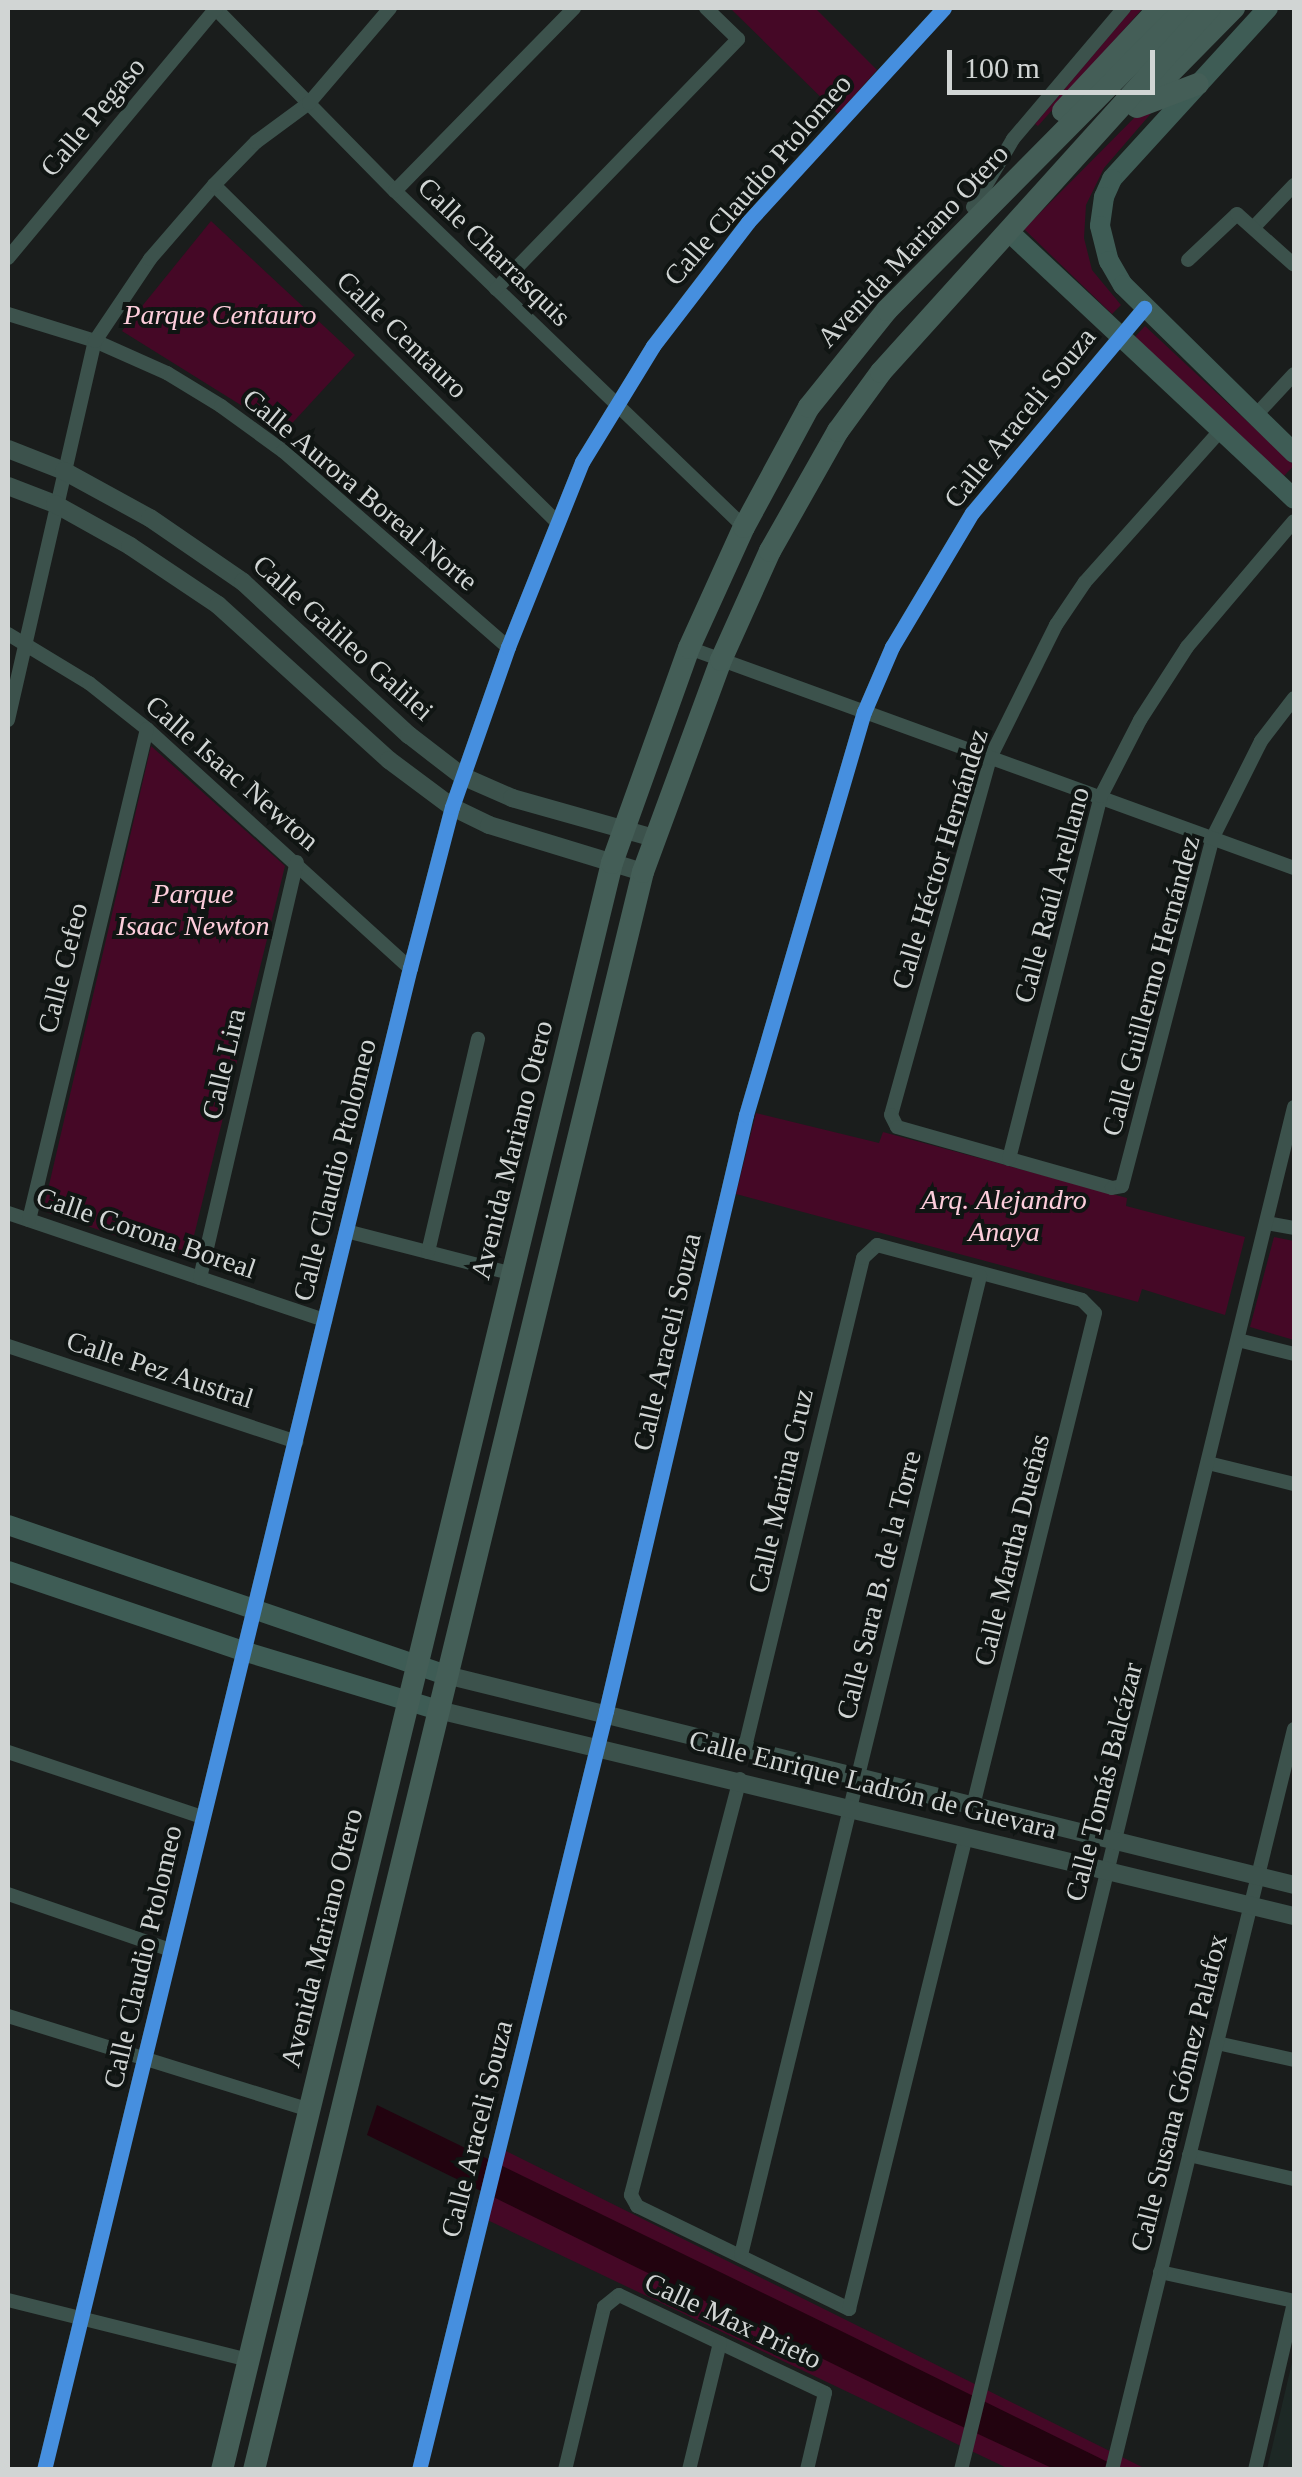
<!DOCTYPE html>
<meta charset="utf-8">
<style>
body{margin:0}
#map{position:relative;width:1302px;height:2477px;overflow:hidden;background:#1a1d1c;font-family:"Times New Roman",serif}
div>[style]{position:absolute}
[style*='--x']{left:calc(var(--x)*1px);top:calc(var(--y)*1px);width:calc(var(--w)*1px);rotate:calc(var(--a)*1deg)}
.built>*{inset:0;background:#1d2825}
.green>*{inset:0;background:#450826;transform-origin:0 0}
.water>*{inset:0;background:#22030f}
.minor>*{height:14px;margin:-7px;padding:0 7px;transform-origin:7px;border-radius:7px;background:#3c524c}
.tertiary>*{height:18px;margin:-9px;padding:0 9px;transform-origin:9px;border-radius:9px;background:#3c524c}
.secondary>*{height:20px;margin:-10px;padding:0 10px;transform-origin:10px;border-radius:10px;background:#3e5c55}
.primary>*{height:22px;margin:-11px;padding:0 11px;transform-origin:11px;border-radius:11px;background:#445e57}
.cycleway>*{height:15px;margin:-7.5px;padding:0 7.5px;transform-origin:7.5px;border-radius:7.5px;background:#468fdf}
span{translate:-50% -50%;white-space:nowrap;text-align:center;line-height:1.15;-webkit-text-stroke:8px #101513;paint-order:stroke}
.street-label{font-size:28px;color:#d1d5d4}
.park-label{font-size:28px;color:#fdcddb;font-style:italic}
.frame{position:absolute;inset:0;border:10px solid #d1d5d4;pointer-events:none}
.scale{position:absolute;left:947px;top:50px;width:208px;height:45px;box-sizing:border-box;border:5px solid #d1d5d4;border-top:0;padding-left:12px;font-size:30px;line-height:35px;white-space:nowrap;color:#d1d5d4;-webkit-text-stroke:8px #101513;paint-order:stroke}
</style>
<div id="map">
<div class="built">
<i style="clip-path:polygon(1294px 2354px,1294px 2469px,1267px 2469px)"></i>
</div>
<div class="green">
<i style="clip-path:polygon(730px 8px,815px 8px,877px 70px,838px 114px)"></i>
<i style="clip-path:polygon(1133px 8px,1143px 8px,1038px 126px,1035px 124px)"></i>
<i style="clip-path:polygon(1160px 103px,1104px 168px,1086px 205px,1084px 238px,1092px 270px,1121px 305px,1112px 314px,1024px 229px,1144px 108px)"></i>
<i style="clip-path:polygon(211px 221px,355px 355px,284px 432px,122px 331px)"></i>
<i style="left:1145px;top:326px;width:204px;height:15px;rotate:43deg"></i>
<i style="clip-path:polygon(151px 746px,285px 866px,188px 1260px,43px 1211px)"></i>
<i style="clip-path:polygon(756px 1113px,879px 1143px,883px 1132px,1127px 1198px,1126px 1206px,1245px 1237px,1225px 1315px,1142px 1289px,1138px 1302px,736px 1194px)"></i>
<i style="clip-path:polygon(1274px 1237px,1294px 1241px,1294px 1340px,1250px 1327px)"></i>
<i style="clip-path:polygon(502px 2149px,1146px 2469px,1009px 2469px,481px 2217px)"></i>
</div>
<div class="water">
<i style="clip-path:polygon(377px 2105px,835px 2328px,1122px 2469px,1054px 2469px,937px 2415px,367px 2135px)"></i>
</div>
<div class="minor">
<i style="--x:215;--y:8;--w:257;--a:45.5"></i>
<i style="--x:395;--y:191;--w:484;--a:43.9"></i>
<i style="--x:214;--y:185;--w:479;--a:44.5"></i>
<i style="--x:395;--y:191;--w:256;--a:-45.6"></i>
<i style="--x:973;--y:207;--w:79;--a:-59.5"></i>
<i style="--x:1013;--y:139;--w:172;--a:-49.7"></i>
<i style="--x:1254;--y:227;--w:58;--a:-46.4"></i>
<i style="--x:8;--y:258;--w:325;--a:-50.2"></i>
<i style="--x:1188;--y:260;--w:67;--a:-43.2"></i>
<i style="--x:1237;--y:214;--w:76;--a:41.8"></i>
<i style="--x:496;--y:289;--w:348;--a:-45.9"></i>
<i style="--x:738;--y:39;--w:45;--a:-135.9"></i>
<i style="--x:8;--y:314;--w:91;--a:17.2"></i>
<i style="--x:95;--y:341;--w:79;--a:24"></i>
<i style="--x:167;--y:373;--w:63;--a:31.4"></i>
<i style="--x:221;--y:406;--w:77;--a:36"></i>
<i style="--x:283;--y:451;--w:298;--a:41.1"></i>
<i style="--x:1255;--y:416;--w:57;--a:-47.1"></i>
<i style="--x:1220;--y:431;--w:203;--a:131.8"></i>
<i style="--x:1085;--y:582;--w:52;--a:124"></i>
<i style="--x:1056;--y:625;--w:148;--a:116.4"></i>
<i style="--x:990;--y:758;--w:370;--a:105.5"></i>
<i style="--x:891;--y:1115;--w:13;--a:63"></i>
<i style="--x:897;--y:1127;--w:223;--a:15.8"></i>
<i style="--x:1112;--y:1188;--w:10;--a:-11"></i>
<i style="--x:1122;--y:1186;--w:361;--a:-75.4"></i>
<i style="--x:1213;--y:837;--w:107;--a:-63.4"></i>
<i style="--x:1261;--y:741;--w:54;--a:-52.5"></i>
<i style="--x:8;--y:634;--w:95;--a:31.2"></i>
<i style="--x:89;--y:683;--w:74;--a:38.4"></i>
<i style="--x:147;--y:729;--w:355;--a:42.3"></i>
<i style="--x:689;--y:648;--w:644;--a:19.98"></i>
<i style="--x:8;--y:720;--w:389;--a:-77.1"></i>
<i style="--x:95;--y:341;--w:99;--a:-56.1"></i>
<i style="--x:150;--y:259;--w:98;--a:-49.1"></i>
<i style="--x:214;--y:185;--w:60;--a:-45.7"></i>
<i style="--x:256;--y:142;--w:66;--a:-36.3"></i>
<i style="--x:309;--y:103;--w:125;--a:-49.5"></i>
<i style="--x:1009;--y:1159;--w:374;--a:-75.8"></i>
<i style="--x:1101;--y:796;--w:85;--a:-62.8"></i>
<i style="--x:1140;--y:720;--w:87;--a:-57.2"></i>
<i style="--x:1187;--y:647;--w:165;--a:-49.7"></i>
<i style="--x:8;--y:1213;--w:335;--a:18.7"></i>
<i style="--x:29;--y:1220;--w:505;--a:-76.49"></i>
<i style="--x:1266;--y:1223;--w:28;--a:10"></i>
<i style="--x:346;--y:1231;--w:172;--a:14.4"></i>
<i style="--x:428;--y:1252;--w:219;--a:-76.8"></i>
<i style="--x:200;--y:1278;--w:427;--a:-76.9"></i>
<i style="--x:1238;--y:1340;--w:58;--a:14"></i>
<i style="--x:8;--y:1346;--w:304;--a:18.4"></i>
<i style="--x:1208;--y:1463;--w:89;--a:13.7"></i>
<i style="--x:745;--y:1747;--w:503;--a:-76.43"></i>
<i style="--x:863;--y:1258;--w:19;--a:-43"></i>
<i style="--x:877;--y:1245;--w:212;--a:15"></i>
<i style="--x:1082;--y:1300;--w:18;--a:45"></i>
<i style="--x:1095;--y:1313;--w:508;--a:103.9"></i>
<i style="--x:8;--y:1752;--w:205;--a:18.5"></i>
<i style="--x:740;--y:1779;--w:430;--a:104.7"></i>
<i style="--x:631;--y:2195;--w:13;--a:61"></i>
<i style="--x:637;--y:2206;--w:236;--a:25.9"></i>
<i style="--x:849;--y:2309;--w:487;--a:-76.1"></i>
<i style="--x:8;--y:1894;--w:172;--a:19"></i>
<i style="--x:8;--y:2016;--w:316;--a:17.3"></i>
<i style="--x:1217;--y:2043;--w:79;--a:12.4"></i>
<i style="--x:1189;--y:2155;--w:108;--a:12.9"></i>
<i style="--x:741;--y:2255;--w:1008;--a:-76.28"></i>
<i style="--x:1160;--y:2272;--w:137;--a:12.2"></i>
<i style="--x:8;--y:2300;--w:248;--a:14"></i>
<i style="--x:44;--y:2470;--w:1546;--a:-76.31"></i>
<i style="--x:410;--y:968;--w:166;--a:-75.4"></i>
<i style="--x:452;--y:807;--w:170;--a:-70.7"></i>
<i style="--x:508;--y:647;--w:199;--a:-68.2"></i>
<i style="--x:582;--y:462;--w:136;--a:-58.5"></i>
<i style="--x:653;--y:346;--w:156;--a:-52.5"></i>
<i style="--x:748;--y:222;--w:290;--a:-47.5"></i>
<i style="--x:419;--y:2470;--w:782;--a:-76.16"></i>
<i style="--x:606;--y:1711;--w:612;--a:-76.78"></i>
<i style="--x:746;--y:1115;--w:420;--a:-73.7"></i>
<i style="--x:864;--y:712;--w:71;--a:-66.7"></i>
<i style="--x:892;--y:647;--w:156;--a:-59.2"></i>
<i style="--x:972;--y:513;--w:268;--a:-50"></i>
<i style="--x:565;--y:2470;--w:168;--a:-76.5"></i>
<i style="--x:604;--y:2307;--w:19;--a:-39"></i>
<i style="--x:619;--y:2295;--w:228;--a:25.4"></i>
<i style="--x:825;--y:2393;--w:79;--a:103.2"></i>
<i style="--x:689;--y:2470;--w:131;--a:-76.3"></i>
<i style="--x:961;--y:2470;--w:1403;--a:-76.27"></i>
<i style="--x:1112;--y:2470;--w:763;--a:-76.2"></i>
<i style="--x:1255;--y:2470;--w:172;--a:-76.9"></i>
</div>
<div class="tertiary">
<i style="--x:8;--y:449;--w:60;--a:21.4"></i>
<i style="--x:64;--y:471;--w:98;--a:28.7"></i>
<i style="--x:150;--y:518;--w:113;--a:34.5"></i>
<i style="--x:243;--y:582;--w:226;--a:42.7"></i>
<i style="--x:409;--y:735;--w:67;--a:37.7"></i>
<i style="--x:462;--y:776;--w:55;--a:23.7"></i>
<i style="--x:512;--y:798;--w:148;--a:15.7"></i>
<i style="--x:8;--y:486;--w:50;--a:21"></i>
<i style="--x:55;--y:504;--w:86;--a:29.2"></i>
<i style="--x:130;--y:546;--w:106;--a:33.8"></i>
<i style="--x:218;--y:605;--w:231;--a:42.2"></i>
<i style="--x:389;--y:760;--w:79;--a:36.7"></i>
<i style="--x:452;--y:807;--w:41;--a:25.9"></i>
<i style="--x:489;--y:825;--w:161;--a:17"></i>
<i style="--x:446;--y:1675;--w:874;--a:13.91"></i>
<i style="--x:438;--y:1710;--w:880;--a:13.53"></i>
</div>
<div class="secondary">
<i style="--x:1268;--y:8;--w:231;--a:132.4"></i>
<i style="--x:1112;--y:179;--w:20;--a:114"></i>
<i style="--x:1104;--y:197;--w:29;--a:98"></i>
<i style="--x:1100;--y:226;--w:36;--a:76"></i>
<i style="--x:1109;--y:261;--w:28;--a:60"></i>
<i style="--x:1123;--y:285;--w:240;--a:44.5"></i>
<i style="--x:1008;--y:231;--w:392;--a:43.1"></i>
<i style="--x:8;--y:1525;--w:463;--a:18.9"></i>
<i style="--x:8;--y:1571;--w:248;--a:18.8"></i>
<i style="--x:243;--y:1651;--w:204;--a:16.8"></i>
</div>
<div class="primary">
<i style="--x:1159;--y:84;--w:107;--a:-45.4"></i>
<i style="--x:1137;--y:107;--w:65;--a:-20.7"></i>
<i style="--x:1063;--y:111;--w:141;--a:-47"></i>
<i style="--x:222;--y:2470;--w:1654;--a:-76.36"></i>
<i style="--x:612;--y:863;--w:228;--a:-70.3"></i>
<i style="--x:689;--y:648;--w:133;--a:-65.6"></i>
<i style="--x:744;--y:527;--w:136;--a:-61.6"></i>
<i style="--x:809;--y:407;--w:124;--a:-51.2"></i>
<i style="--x:887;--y:310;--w:425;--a:-45.3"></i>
<i style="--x:254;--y:2470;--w:1645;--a:-76.32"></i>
<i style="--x:643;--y:872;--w:226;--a:-69.8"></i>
<i style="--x:721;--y:660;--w:120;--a:-65.8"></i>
<i style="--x:770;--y:551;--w:138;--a:-60.5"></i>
<i style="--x:838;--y:431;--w:73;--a:-53.9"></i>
<i style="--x:881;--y:372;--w:491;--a:-47.9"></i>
</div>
<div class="cycleway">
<i style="--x:44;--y:2470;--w:1546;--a:-76.31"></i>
<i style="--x:410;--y:968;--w:166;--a:-75.4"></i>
<i style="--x:452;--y:807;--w:170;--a:-70.7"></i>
<i style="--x:508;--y:647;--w:199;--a:-68.2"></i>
<i style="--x:582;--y:462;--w:136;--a:-58.5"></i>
<i style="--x:653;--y:346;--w:156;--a:-52.5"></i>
<i style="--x:748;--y:222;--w:290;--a:-47.5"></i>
<i style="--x:419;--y:2470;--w:782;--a:-76.16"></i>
<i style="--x:606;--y:1711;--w:612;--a:-76.78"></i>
<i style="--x:746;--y:1115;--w:420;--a:-73.7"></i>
<i style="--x:864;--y:712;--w:71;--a:-66.7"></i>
<i style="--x:892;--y:647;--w:156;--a:-59.2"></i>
<i style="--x:972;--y:513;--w:268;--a:-50"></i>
</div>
<div class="street-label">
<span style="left:93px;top:117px;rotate:-50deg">Calle Pegaso</span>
<span style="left:758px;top:180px;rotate:-49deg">Calle Claudio Ptolomeo</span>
<span style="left:913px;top:246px;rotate:-47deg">Avenida Mariano Otero</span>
<span style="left:494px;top:252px;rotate:44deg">Calle Charrasquis</span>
<span style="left:402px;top:335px;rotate:44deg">Calle Centauro</span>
<span style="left:1020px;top:418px;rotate:-51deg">Calle Araceli Souza</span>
<span style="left:360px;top:490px;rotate:40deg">Calle Aurora Boreal Norte</span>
<span style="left:343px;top:638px;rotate:42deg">Calle Galileo Galilei</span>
<span style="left:232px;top:773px;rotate:41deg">Calle Isaac Newton</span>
<span style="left:940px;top:859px;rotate:-73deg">Calle Héctor Hernández</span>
<span style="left:1052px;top:895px;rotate:-75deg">Calle Raúl Arellano</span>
<span style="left:63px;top:968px;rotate:-76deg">Calle Cefeo</span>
<span style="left:1151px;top:986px;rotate:-75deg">Calle Guillermo Hernández</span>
<span style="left:224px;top:1064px;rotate:-77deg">Calle Lira</span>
<span style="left:512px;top:1150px;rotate:-76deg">Avenida Mariano Otero</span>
<span style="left:335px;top:1170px;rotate:-76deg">Calle Claudio Ptolomeo</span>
<span style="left:146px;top:1233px;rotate:19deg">Calle Corona Boreal</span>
<span style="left:667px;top:1342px;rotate:-77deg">Calle Araceli Souza</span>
<span style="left:160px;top:1370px;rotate:18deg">Calle Pez Austral</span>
<span style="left:781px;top:1491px;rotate:-77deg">Calle Marina Cruz</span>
<span style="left:1012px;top:1550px;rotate:-76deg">Calle Martha Dueñas</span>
<span style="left:879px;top:1585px;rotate:-76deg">Calle Sara B. de la Torre</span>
<span style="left:1104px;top:1782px;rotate:-76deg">Calle Tomás Balcázar</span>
<span style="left:873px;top:1785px;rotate:14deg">Calle Enrique Ladrón de Guevara</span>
<span style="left:322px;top:1938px;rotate:-76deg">Avenida Mariano Otero</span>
<span style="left:143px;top:1957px;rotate:-77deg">Calle Claudio Ptolomeo</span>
<span style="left:1179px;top:2093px;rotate:-76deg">Calle Susana Gómez Palafox</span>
<span style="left:477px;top:2129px;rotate:-76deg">Calle Araceli Souza</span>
<span style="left:733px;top:2321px;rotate:25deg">Calle Max Prieto</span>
</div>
<div class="park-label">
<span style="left:220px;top:315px">Parque Centauro</span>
<span style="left:193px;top:910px">Parque<br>Isaac Newton</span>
<span style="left:1004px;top:1216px">Arq. Alejandro<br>Anaya</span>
</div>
<div class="frame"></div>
<div class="scale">100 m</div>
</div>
